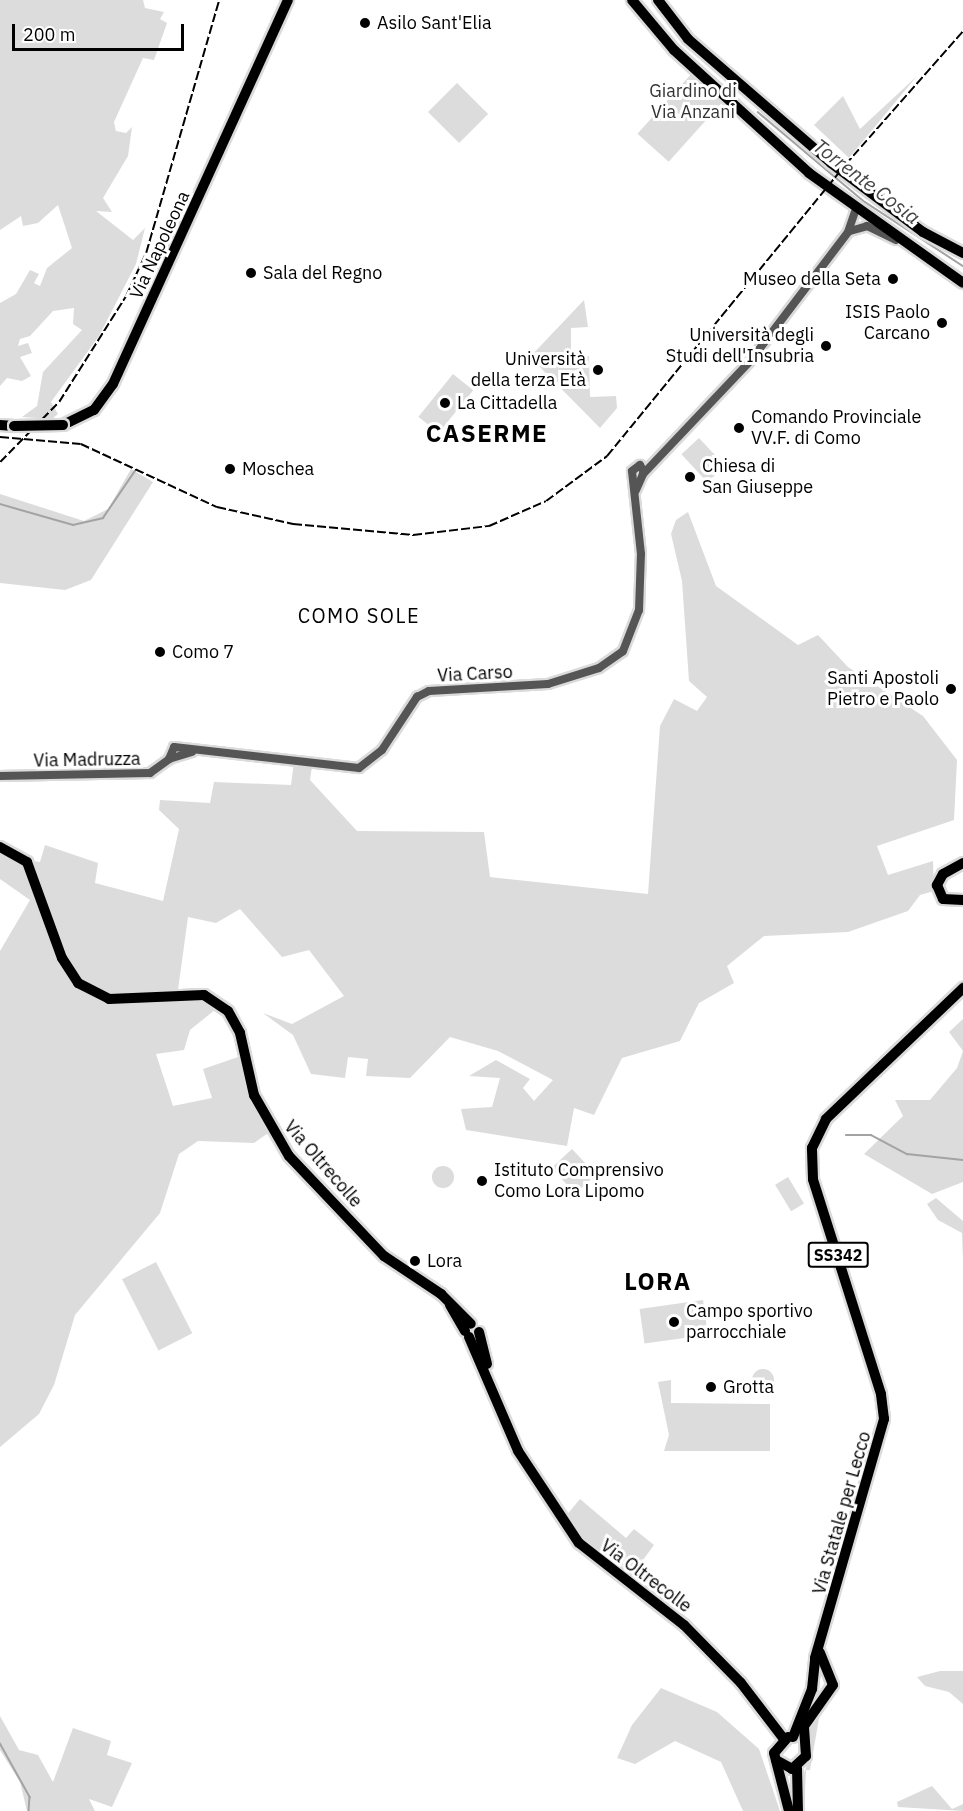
<!DOCTYPE html>
<meta charset="utf-8">
<style>
body{margin:0}
#map{position:relative;width:963px;height:1811px;overflow:hidden;background:#fff;font-family:"IBM Plex Sans",sans-serif}
div>[style]{position:absolute}
[style*='--x']{left:calc(var(--x)*1px);top:calc(var(--y)*1px);width:calc(var(--w)*1px);rotate:calc(var(--a)*1deg)}
.green>*{inset:0;background:#dcdcdc;transform-origin:0 0}
.round{border-radius:50%}
.stream>*{height:1.5px;margin:-0.75px;padding:0 0.75px;transform-origin:0.75px;border-radius:0.75px;background:#a3a3a3}
.roads{filter:drop-shadow(2px 0 #dbdbdb) drop-shadow(-2px 0 #dbdbdb) drop-shadow(0 2px #dbdbdb) drop-shadow(0 -2px #dbdbdb)}
.tertiary>*{height:8px;margin:-4px;padding:0 4px;transform-origin:4px;border-radius:4px;background:#555}
.primary>*{height:10px;margin:-5px;padding:0 5px;transform-origin:5px;border-radius:5px;background:#000}
.rail>*{height:1.5px;margin-top:-0.75px;transform-origin:0;background:repeating-linear-gradient(90deg,#000 0 9px,transparent 0 12px)}
.bridges{filter:drop-shadow(2px 0 #dbdbdb) drop-shadow(-2px 0 #dbdbdb) drop-shadow(0 2px #dbdbdb) drop-shadow(0 -2px #dbdbdb)}
.primary-bridge>*{height:10px;margin:-5px;padding:0 5px;transform-origin:5px;border-radius:5px;background:#000}
.dots>*{width:16px;height:16px;translate:-50% -50%;box-sizing:border-box;border:3px solid #fff;border-radius:50%}
span{translate:-50% -50%;white-space:nowrap;text-align:center;line-height:1.15;-webkit-text-stroke:6px #fff;paint-order:stroke}
.shield-label span{padding:2px 4px;background:#fff;border:2px solid;border-radius:4px;-webkit-text-stroke-width:0}
.shield-label{font-size:16px;color:#000;font-weight:700}
.poi-label{font-size:18px;color:#000}
.left{translate:0 -50%;text-align:left}
.right{translate:-100% -50%;text-align:right}
.park-label{font-size:18px;color:#333}
.street-label{font-size:18px;color:#000}
.water-label{font-size:20px;color:#444;font-style:italic}
.neighbourhood-label{font-size:20px;color:#000;letter-spacing:1.5px}
.district-label{font-size:24px;color:#000;font-weight:700;letter-spacing:1.5px}
.scale{position:absolute;left:12px;top:24px;width:172px;height:27px;box-sizing:border-box;border:3px solid #000;border-top:0;padding-left:8px;font-size:18px;line-height:21px;white-space:nowrap;color:#000;-webkit-text-stroke:4px #fff;paint-order:stroke}
</style>
<div id="map">
<div class="green">
<i style="clip-path:polygon(0 0,143px 0,145px 8px,164px 12px,160px 19px,167px 23px,154px 60px,143px 58px,114px 122px,116px 131px,126px 133px,132px 127px,128px 156px,103px 198px,112px 212px,96px 211px,133px 240px,145px 228px,136px 264px,99px 336px,51px 402px,58px 414px,52px 419px,22px 417px,37px 406px,43px 372px,82px 330px,73px 324px,74px 308px,53px 311px,30px 336px,20px 339px,18px 346px,28px 343px,32px 353px,20px 357px,31px 376px,22px 381px,7px 378px,0 386px,0 303px,16px 294px,30px 270px,39px 274px,34px 283px,40px 286px,47px 268px,72px 248px,58px 205px,38px 223px,23px 226px,21px 216px,0 230px)"></i>
<i style="left:693px;top:72px;width:42px;height:83px;rotate:42deg"></i>
<i style="clip-path:polygon(917px 76px,849px 158px,814px 125px,843px 96px,860px 129px)"></i>
<i style="left:457px;top:83px;width:44px;height:41px;rotate:45deg"></i>
<i style="clip-path:polygon(584px 300px,588px 327px,571px 328px,571px 356px,589px 356px,590px 397px,616px 396px,617px 408px,600px 428px,530px 357px)"></i>
<i style="left:453px;top:374px;width:26px;height:55px;rotate:39deg"></i>
<i style="left:699px;top:438px;width:38px;height:24px;rotate:47deg"></i>
<i style="clip-path:polygon(131px 469px,153px 482px,91px 580px,65px 590px,0 583px,0 494px,84px 521px,108px 509px)"></i>
<i style="clip-path:polygon(688px 512px,716px 586px,798px 645px,818px 635px,848px 667px,923px 716px,957px 760px,954px 820px,877px 846px,888px 875px,933px 861px,934px 891px,920px 895px,908px 911px,848px 932px,764px 936px,727px 966px,734px 983px,699px 1003px,680px 1041px,622px 1058px,594px 1115px,574px 1108px,567px 1146px,466px 1130px,461px 1109px,492px 1107px,500px 1078px,469px 1076px,496px 1060px,530px 1079px,523px 1088px,534px 1101px,553px 1080px,498px 1051px,450px 1037px,410px 1078px,366px 1076px,368px 1059px,348px 1057px,345px 1078px,311px 1074px,293px 1035px,263px 1013px,292px 1024px,344px 996px,309px 950px,282px 957px,240px 909px,216px 923px,188px 917px,178px 990px,197px 991px,221px 1005px,190px 1030px,184px 1050px,156px 1054px,173px 1106px,212px 1098px,203px 1069px,244px 1055px,271px 1131px,254px 1143px,198px 1141px,179px 1154px,160px 1213px,75px 1315px,54px 1385px,39px 1414px,0 1447px,0 951px,30px 900px,0 879px,0 856px,40px 862px,45px 845px,98px 863px,95px 883px,163px 901px,179px 829px,159px 810px,160px 800px,210px 803px,214px 782px,291px 785px,294px 762px,312px 767px,310px 780px,357px 831px,484px 832px,490px 877px,648px 894px,660px 726px,674px 699px,697px 711px,707px 697px,689px 681px,682px 581px,671px 534px,676px 520px)"></i>
<i style="clip-path:polygon(963px 1019px,963px 1182px,932px 1194px,864px 1154px,903px 1116px,895px 1100px,930px 1100px,957px 1068px,963px 1051px,949px 1032px)"></i>
<i style="left:572px;top:1149px;width:35px;height:28px;rotate:47deg"></i>
<i class="round" style="left:432px;top:1166px;width:22px;height:22px"></i>
<i style="left:788px;top:1177px;width:31px;height:15px;rotate:59deg"></i>
<i style="clip-path:polygon(936px 1198px,963px 1221px,963px 1261px,962px 1233px,938px 1220px,927px 1204px)"></i>
<i style="left:156px;top:1262px;width:80px;height:38px;rotate:63deg"></i>
<i style="left:703px;top:1300px;width:35px;height:64px;rotate:82deg"></i>
<i class="round" style="left:752px;top:1369px;width:22px;height:22px"></i>
<i style="clip-path:polygon(671px 1380px,671px 1403px,770px 1404px,770px 1451px,664px 1451px,669px 1435px,658px 1382px)"></i>
<i style="clip-path:polygon(580px 1499px,626px 1538px,634px 1529px,654px 1545px,632px 1575px,579px 1535px,565px 1517px)"></i>
<i style="clip-path:polygon(940px 1671px,963px 1671px,963px 1704px,949px 1692px,925px 1686px,917px 1677px)"></i>
<i style="clip-path:polygon(661px 1688px,717px 1712px,759px 1749px,780px 1811px,743px 1811px,721px 1762px,675px 1741px,635px 1764px,617px 1758px,632px 1725px)"></i>
<i style="clip-path:polygon(821px 1707px,810px 1770px,806px 1770px,804px 1811px,801px 1781px,811px 1755px,806px 1732px)"></i>
<i style="clip-path:polygon(0 1716px,19px 1750px,38px 1755px,53px 1782px,73px 1728px,111px 1741px,107px 1755px,132px 1763px,112px 1807px,89px 1799px,95px 1811px,27px 1811px,20px 1782px,0 1750px)"></i>
<i style="clip-path:polygon(932px 1786px,952px 1809px,963px 1804px,963px 1811px,898px 1807px,897px 1802px)"></i>
</div>
<div class="stream">
<i style="--x:758;--y:112;--w:140;--a:40.1"></i>
<i style="--x:865;--y:202;--w:117;--a:33.1"></i>
<i style="--x:0;--y:504;--w:76;--a:16"></i>
<i style="--x:73;--y:525;--w:31;--a:-13"></i>
<i style="--x:103;--y:518;--w:57;--a:-55.8"></i>
<i style="--x:846;--y:1135;--w:25;--a:0"></i>
<i style="--x:871;--y:1135;--w:41;--a:27.8"></i>
<i style="--x:907;--y:1154;--w:56;--a:6.1"></i>
<i style="--x:0;--y:1743;--w:62;--a:60.9"></i>
<i style="--x:30;--y:1797;--w:14;--a:94"></i>
</div>
<div class="roads">
<div class="tertiary">
<i style="--x:850;--y:231;--w:18;--a:-16"></i>
<i style="--x:867;--y:226;--w:32;--a:26"></i>
<i style="--x:643;--y:474;--w:157;--a:-46.5"></i>
<i style="--x:751;--y:360;--w:161;--a:-52.8"></i>
<i style="--x:848;--y:232;--w:24;--a:-71"></i>
<i style="--x:169;--y:759;--w:13;--a:-67"></i>
<i style="--x:174;--y:747;--w:186;--a:6.5"></i>
<i style="--x:359;--y:768;--w:29;--a:-38"></i>
<i style="--x:382;--y:750;--w:64;--a:-56.6"></i>
<i style="--x:417;--y:697;--w:13;--a:-27"></i>
<i style="--x:429;--y:691;--w:119;--a:-3.4"></i>
<i style="--x:548;--y:684;--w:53;--a:-17.4"></i>
<i style="--x:599;--y:668;--w:29;--a:-35"></i>
<i style="--x:623;--y:651;--w:44;--a:-68.7"></i>
<i style="--x:639;--y:610;--w:56;--a:-88"></i>
<i style="--x:641;--y:554;--w:83;--a:-96.2"></i>
<i style="--x:632;--y:471;--w:10;--a:-37"></i>
<i style="--x:640;--y:465;--w:8;--a:60"></i>
<i style="--x:644;--y:472;--w:20;--a:114"></i>
<i style="--x:169;--y:759;--w:24;--a:-17"></i>
<i style="--x:0;--y:776;--w:150;--a:-1.1"></i>
<i style="--x:150;--y:773;--w:24;--a:-36"></i>
</div>
<div class="primary">
<i style="--x:632;--y:0;--w:65;--a:50"></i>
<i style="--x:674;--y:50;--w:183;--a:42.3"></i>
<i style="--x:809;--y:173;--w:189;--a:35.5"></i>
<i style="--x:658;--y:0;--w:49;--a:52.4"></i>
<i style="--x:688;--y:39;--w:189;--a:40.9"></i>
<i style="--x:831;--y:163;--w:115;--a:36.9"></i>
<i style="--x:923;--y:232;--w:45;--a:27.7"></i>
<i style="--x:0;--y:425;--w:14;--a:4"></i>
<i style="--x:63;--y:425;--w:34;--a:-26"></i>
<i style="--x:94;--y:410;--w:32;--a:-54"></i>
<i style="--x:113;--y:384;--w:422;--a:-65.5"></i>
<i style="--x:0;--y:847;--w:31;--a:29"></i>
<i style="--x:27;--y:862;--w:102;--a:70"></i>
<i style="--x:62;--y:958;--w:30;--a:57"></i>
<i style="--x:78;--y:983;--w:35;--a:27"></i>
<i style="--x:109;--y:999;--w:95;--a:-2.4"></i>
<i style="--x:204;--y:995;--w:29;--a:34"></i>
<i style="--x:228;--y:1011;--w:25;--a:61"></i>
<i style="--x:240;--y:1033;--w:64;--a:77.3"></i>
<i style="--x:254;--y:1095;--w:70;--a:60.2"></i>
<i style="--x:289;--y:1156;--w:138;--a:46.5"></i>
<i style="--x:384;--y:1256;--w:69;--a:33.7"></i>
<i style="--x:441;--y:1294;--w:42;--a:45"></i>
<i style="--x:963;--y:863;--w:23;--a:151"></i>
<i style="--x:943;--y:874;--w:13;--a:119"></i>
<i style="--x:937;--y:885;--w:15;--a:67"></i>
<i style="--x:943;--y:899;--w:20;--a:3"></i>
<i style="--x:450;--y:1305;--w:30;--a:60"></i>
<i style="--x:479;--y:1332;--w:33;--a:76"></i>
<i style="--x:469;--y:1337;--w:124;--a:66.7"></i>
<i style="--x:518;--y:1451;--w:110;--a:56.5"></i>
<i style="--x:579;--y:1543;--w:133;--a:38"></i>
<i style="--x:684;--y:1625;--w:81;--a:45.5"></i>
<i style="--x:741;--y:1683;--w:69;--a:52.6"></i>
<i style="--x:788;--y:1737;--w:21;--a:131"></i>
<i style="--x:774;--y:1753;--w:60;--a:75.5"></i>
<i style="--x:793;--y:1737;--w:52;--a:-68.4"></i>
<i style="--x:812;--y:1689;--w:31;--a:-84"></i>
<i style="--x:815;--y:1658;--w:249;--a:-73.9"></i>
<i style="--x:884;--y:1419;--w:25;--a:-97"></i>
<i style="--x:881;--y:1394;--w:225;--a:-107.6"></i>
<i style="--x:813;--y:1179;--w:31;--a:-92"></i>
<i style="--x:812;--y:1148;--w:32;--a:-64"></i>
<i style="--x:826;--y:1119;--w:190;--a:-43.7"></i>
<i style="--x:776;--y:1760;--w:18;--a:29"></i>
<i style="--x:792;--y:1769;--w:19;--a:-43"></i>
<i style="--x:806;--y:1756;--w:30;--a:-94"></i>
<i style="--x:804;--y:1726;--w:50;--a:-54.7"></i>
<i style="--x:833;--y:1685;--w:35;--a:-112"></i>
<i style="--x:797;--y:1768;--w:43;--a:88.7"></i>
</div>
</div>
<div class="rail">
<i style="--x:0;--y:437;--w:81;--a:4.9"></i>
<i style="--x:81;--y:444;--w:150;--a:24.9"></i>
<i style="--x:217;--y:507;--w:78;--a:12.6"></i>
<i style="--x:293;--y:524;--w:121;--a:5.2"></i>
<i style="--x:413;--y:535;--w:77;--a:-6.8"></i>
<i style="--x:489;--y:526;--w:62;--a:-23.7"></i>
<i style="--x:546;--y:501;--w:76;--a:-36.4"></i>
<i style="--x:607;--y:456;--w:376;--a:-50.7"></i>
<i style="--x:845;--y:165;--w:179;--a:-48.6"></i>
<i style="--x:0;--y:462;--w:84;--a:-45.5"></i>
<i style="--x:59;--y:402;--w:125;--a:-57.7"></i>
<i style="--x:126;--y:296;--w:47;--a:-65.1"></i>
<i style="--x:146;--y:253;--w:263;--a:-73.9"></i>
</div>
<div class="bridges">
<div class="primary-bridge">
<i style="--x:14;--y:426;--w:49;--a:-1.2"></i>
</div>
</div>
<div class="dots">
<i style="left:365px;top:23px;background:#000"></i>
<i style="left:251px;top:273px;background:#000"></i>
<i style="left:893px;top:279px;background:#000"></i>
<i style="left:942px;top:323px;background:#000"></i>
<i style="left:826px;top:346px;background:#000"></i>
<i style="left:598px;top:370px;background:#000"></i>
<i style="left:445px;top:403px;background:#000"></i>
<i style="left:739px;top:428px;background:#000"></i>
<i style="left:230px;top:469px;background:#000"></i>
<i style="left:690px;top:477px;background:#000"></i>
<i style="left:160px;top:652px;background:#000"></i>
<i style="left:951px;top:689px;background:#000"></i>
<i style="left:482px;top:1181px;background:#000"></i>
<i style="left:415px;top:1261px;background:#000"></i>
<i style="left:674px;top:1322px;background:#000"></i>
<i style="left:711px;top:1387px;background:#000"></i>
</div>
<div class="shield-label">
<span style="left:838px;top:1255px">SS342</span>
</div>
<div class="poi-label">
<span class="left" style="left:377px;top:23px">Asilo Sant'Elia</span>
<span class="left" style="left:263px;top:273px">Sala del Regno</span>
<span class="right" style="left:881px;top:279px">Museo della Seta</span>
<span class="right" style="left:930px;top:323px">ISIS Paolo<br>Carcano</span>
<span class="right" style="left:814px;top:346px">Università degli<br>Studi dell'Insubria</span>
<span class="right" style="left:586px;top:370px">Università<br>della terza Età</span>
<span class="left" style="left:457px;top:403px">La Cittadella</span>
<span class="left" style="left:751px;top:428px">Comando Provinciale<br>VV.F. di Como</span>
<span class="left" style="left:702px;top:477px">Chiesa di<br>San Giuseppe</span>
<span class="left" style="left:242px;top:469px">Moschea</span>
<span class="left" style="left:172px;top:652px">Como 7</span>
<span class="right" style="left:939px;top:689px">Santi Apostoli<br>Pietro e Paolo</span>
<span class="left" style="left:494px;top:1181px">Istituto Comprensivo<br>Como Lora Lipomo</span>
<span class="left" style="left:427px;top:1261px">Lora</span>
<span class="left" style="left:686px;top:1322px">Campo sportivo<br>parrocchiale</span>
<span class="left" style="left:723px;top:1387px">Grotta</span>
</div>
<div class="park-label">
<span style="left:693px;top:102px">Giardino di<br>Via Anzani</span>
</div>
<div class="street-label">
<span style="left:160px;top:245px;rotate:-65deg">Via Napoleona</span>
<span style="left:475px;top:674px;rotate:-3deg">Via Carso</span>
<span style="left:87px;top:760px;rotate:-1deg">Via Madruzza</span>
<span style="left:323px;top:1164px;rotate:49deg">Via Oltrecolle</span>
<span style="left:842px;top:1513px;rotate:-74deg">Via Statale per Lecco</span>
<span style="left:646px;top:1576px;rotate:37deg">Via Oltrecolle</span>
</div>
<div class="water-label">
<span style="left:867px;top:181px;rotate:37deg">Torrente Cosia</span>
</div>
<div class="neighbourhood-label">
<span style="left:359px;top:615px">COMO SOLE</span>
</div>
<div class="district-label">
<span style="left:487px;top:434px">CASERME</span>
<span style="left:658px;top:1282px">LORA</span>
</div>
<div class="scale">200 m</div>
</div>
